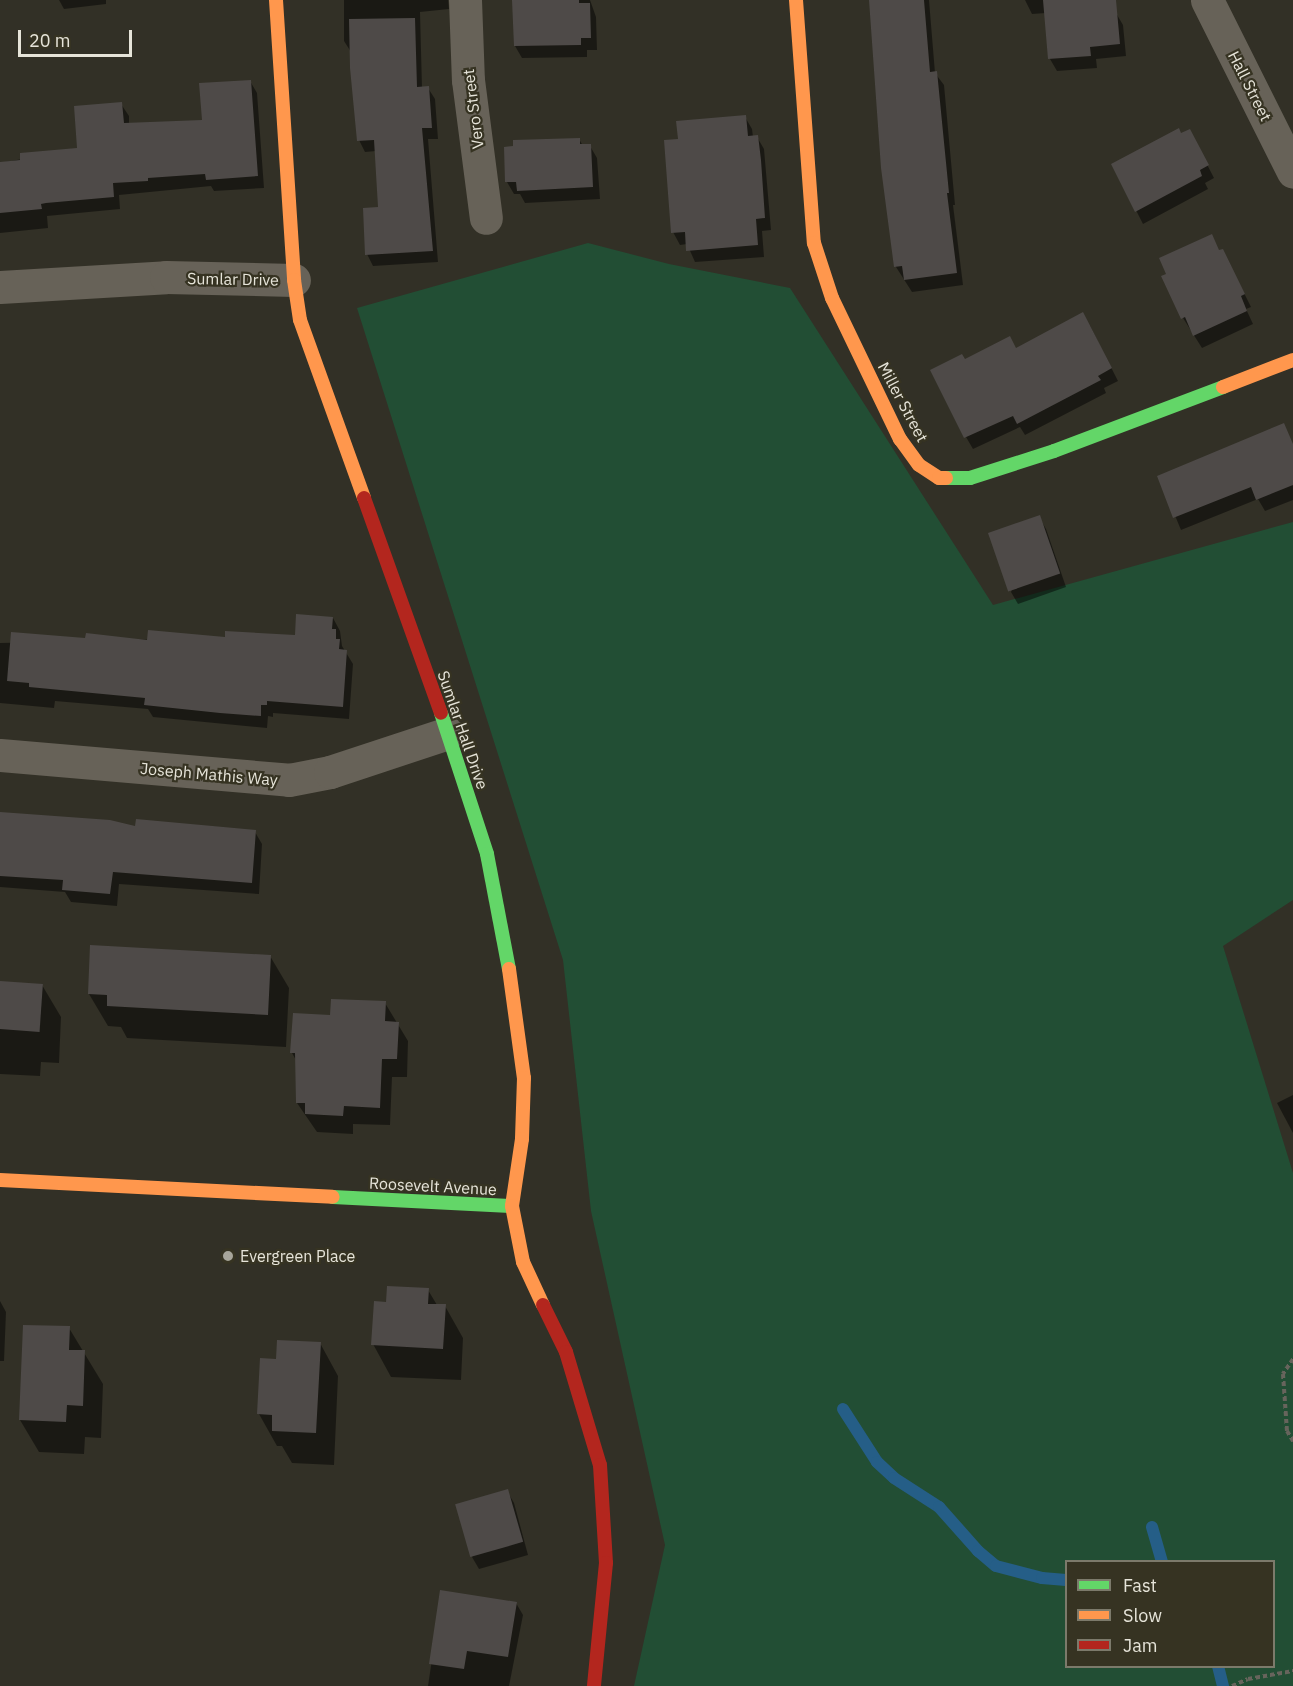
<!DOCTYPE html>
<style>
body{margin:0}
#map{position:relative;width:1293px;height:1686px;overflow:hidden;background:#323026;font-family:"IBM Plex Sans",sans-serif}
div>[style]{position:absolute}
[style*='--x']{left:calc(var(--x)*1px);top:calc(var(--y)*1px);width:calc(var(--w)*1px);rotate:calc(var(--a)*1deg)}
.green>*{inset:0;background:#224e34}
.shadow>*{inset:0;background:#0007}
.stream>*{height:12px;margin:-6px;padding:0 6px;transform-origin:6px;border-radius:6px;background:#255e87}
.building>*{inset:0;background:#4e4a48;transform-origin:0 0}
.path>*{height:4px;margin-top:-2px;transform-origin:0;background:repeating-linear-gradient(90deg,#67645c 0 4.5px,transparent 0 7.5px)}
.street>*{height:33px;margin:-16.5px;padding:0 16.5px;transform-origin:16.5px;border-radius:16.5px;background:#676258}
.fast>*{height:14px;margin:-7px;padding:0 7px;transform-origin:7px;border-radius:7px;background:#63d668}
.slow>*{height:14px;margin:-7px;padding:0 7px;transform-origin:7px;border-radius:7px;background:#ff974d}
.jam>*{height:14px;margin:-7px;padding:0 7px;transform-origin:7px;border-radius:7px;background:#b3261e}
.dots>*{width:16px;height:16px;translate:-50% -50%;box-sizing:border-box;border:3px solid #363322;border-radius:50%}
span{translate:-50% -50%;white-space:nowrap;text-align:center;line-height:1.15;-webkit-text-stroke:4.5px #363322;paint-order:stroke}
.street-label{font-size:16px;color:#e6e4d9}
.poi-label{font-size:16px;color:#e6e4d9}
.left{translate:0 -50%;text-align:left}
.legend{position:absolute;left:1065px;top:1560px;width:210px;height:108px;box-sizing:border-box;background:#363322;border:2px solid #7c7a6b;margin:0;padding:8px 10px;list-style:none;font-size:18px;color:#e6e4d9}
.legend li{display:flex;align-items:center;gap:12px;height:30px}
.legend b{width:30px;border:2px solid #7c7a6b}
.scale{position:absolute;left:18px;top:30px;width:114px;height:27px;box-sizing:border-box;border:3px solid #e6e4d9;border-top:0;padding-left:8px;font-size:18px;line-height:21px;white-space:nowrap;color:#e6e4d9;-webkit-text-stroke:4px #363322;paint-order:stroke}
</style>
<div id="map">
<div class="green">
<i style="clip-path:polygon(evenodd,588px 243px,669px 264px,790px 288px,993px 605px,1293px 522px,1293px 900px,1223px 946px,1293px 1173px,1293px 1686px,634px 1686px,665px 1545px,591px 1211px,563px 960px,357px 308px,588px 243px,1066px 1562px,1274px 1562px,1274px 1666px,1066px 1666px,1066px 1562px)"></i>
</div>
<div class="shadow">
<i style="clip-path:polygon(59px 0,106px 0,106px 4px,64px 9px)"></i>
<i style="clip-path:polygon(344px 0,448px 0,449px 9px,420px 12px,422px 88px,428px 88px,435px 99px,438px 139px,428px 139px,438px 262px,373px 266px,367px 254px,380px 208px,376px 151px,365px 152px,359px 140px,351px 52px,344px 41px)"></i>
<i style="clip-path:polygon(514px 0,590px 0,596px 17px,597px 50px,587px 50px,587px 57px,522px 58px,515px 46px)"></i>
<i style="clip-path:polygon(871px 0,929px 0,935px 73px,944px 85px,955px 205px,953px 205px,963px 285px,912px 292px,896px 267px,882px 168px)"></i>
<i style="clip-path:polygon(1025px 0,1091px 0,1116px 13px,1123px 25px,1126px 56px,1096px 59px,1097px 68px,1057px 71px,1050px 59px,1046px 13px,1032px 14px)"></i>
<i style="clip-path:polygon(250px 81px,257px 93px,264px 188px,214px 191px,211px 186px,119px 195px,120px 209px,47px 216px,48px 228px,0 233px,0 163px,79px 149px,121px 104px,129px 116px,129px 124px,203px 122px)"></i>
<i style="clip-path:polygon(745px 117px,752px 129px,753px 137px,757px 137px,764px 149px,771px 230px,762px 231px,764px 257px,695px 262px,687px 244px,680px 245px,673px 232px,679px 140px)"></i>
<i style="clip-path:polygon(1181px 135px,1196px 143px,1214px 178px,1205px 183px,1208px 189px,1143px 224px,1113px 165px)"></i>
<i style="clip-path:polygon(579px 139px,583px 146px,590px 146px,597px 158px,600px 199px,525px 203px,520px 194px,514px 194px,507px 182px)"></i>
<i style="clip-path:polygon(1229px 263px,1251px 307px,1246px 309px,1253px 324px,1202px 348px,1183px 318px,1163px 277px)"></i>
<i style="clip-path:polygon(1090px 326px,1118px 381px,1104px 388px,1106px 393px,1025px 435px,1020px 427px,973px 449px,966px 437px,965px 361px,1016px 349px)"></i>
<i style="clip-path:polygon(1277px 442px,1293px 486px,1293px 500px,1265px 511px,1258px 499px,1181px 530px,1159px 477px)"></i>
<i style="clip-path:polygon(1039px 517px,1046px 529px,1066px 587px,1018px 604px,1011px 592px)"></i>
<i style="clip-path:polygon(333px 618px,340px 631px,342px 646px,353px 664px,349px 719px,273px 713px,273px 717px,268px 716px,267px 728px,153px 717px,148px 709px,55px 701px,54px 708px,0 703px,0 643px,296px 636px)"></i>
<i style="clip-path:polygon(0 813px,136px 828px,255px 832px,262px 844px,259px 894px,119px 884px,117px 906px,71px 902px,65px 892px,0 887px)"></i>
<i style="clip-path:polygon(270px 956px,289px 988px,286px 1047px,127px 1038px,121px 1027px,108px 1026px,89px 994px)"></i>
<i style="clip-path:polygon(0 983px,42px 985px,61px 1017px,59px 1063px,41px 1062px,40px 1076px,0 1074px)"></i>
<i style="clip-path:polygon(385px 1003px,408px 1041px,407px 1077px,392px 1077px,390px 1125px,353px 1124px,353px 1134px,317px 1132px,297px 1103px,297px 1062px,292px 1053px,331px 1017px)"></i>
<i style="clip-path:polygon(1293px 1095px,1293px 1133px,1277px 1103px)"></i>
<i style="clip-path:polygon(428px 1290px,437px 1305px,445px 1306px,463px 1338px,461px 1380px,391px 1377px,373px 1344px,388px 1303px)"></i>
<i style="clip-path:polygon(0 1301px,6px 1312px,4px 1361px,0 1361px)"></i>
<i style="clip-path:polygon(69px 1328px,103px 1384px,101px 1438px,85px 1437px,84px 1454px,39px 1452px,20px 1420px)"></i>
<i style="clip-path:polygon(320px 1343px,338px 1376px,334px 1465px,292px 1463px,282px 1446px,277px 1446px,259px 1414px,277px 1361px)"></i>
<i style="clip-path:polygon(507px 1491px,514px 1503px,528px 1555px,479px 1569px,472px 1557px)"></i>
<i style="clip-path:polygon(442px 1592px,516px 1603px,523px 1615px,509px 1686px,428px 1686px)"></i>
</div>
<div class="stream">
<i style="--x:843;--y:1409;--w:63;--a:57.3"></i>
<i style="--x:877;--y:1462;--w:23;--a:43"></i>
<i style="--x:894;--y:1478;--w:54;--a:32.8"></i>
<i style="--x:939;--y:1507;--w:59;--a:48.4"></i>
<i style="--x:978;--y:1551;--w:23;--a:40"></i>
<i style="--x:996;--y:1566;--w:48;--a:14.6"></i>
<i style="--x:1042;--y:1578;--w:24;--a:5"></i>
<i style="--x:1152;--y:1527;--w:36;--a:74"></i>
<i style="--x:1218;--y:1666;--w:21;--a:76"></i>
</div>
<div class="building">
<i style="clip-path:polygon(512px 0,579px 0,579px 3px,590px 3px,591px 38px,581px 38px,581px 45px,514px 46px)"></i>
<i style="clip-path:polygon(869px 0,924px 0,930px 72px,937px 71px,949px 193px,947px 193px,957px 273px,904px 280px,902px 266px,894px 267px,881px 168px)"></i>
<i style="clip-path:polygon(1043px 0,1116px 0,1120px 44px,1090px 47px,1091px 56px,1048px 59px)"></i>
<i style="clip-path:polygon(415px 18px,417px 87px,429px 86px,432px 128px,422px 128px,433px 251px,365px 255px,363px 208px,378px 207px,374px 140px,357px 141px,350px 68px,349px 19px)"></i>
<i style="clip-path:polygon(251px 80px,258px 176px,206px 180px,205px 174px,148px 178px,148px 181px,113px 183px,114px 197px,46px 203px,41px 204px,42px 209px,0 213px,0 162px,20px 160px,20px 153px,77px 148px,74px 106px,122px 102px,124px 123px,202px 120px,199px 83px)"></i>
<i style="clip-path:polygon(746px 115px,748px 136px,758px 135px,761px 160px,765px 218px,756px 219px,758px 245px,686px 251px,685px 232px,671px 233px,664px 140px,678px 139px,676px 121px)"></i>
<i style="clip-path:polygon(1179px 128px,1181px 133px,1190px 129px,1209px 165px,1200px 170px,1202px 176px,1135px 212px,1111px 164px)"></i>
<i style="clip-path:polygon(580px 138px,580px 144px,591px 144px,593px 187px,517px 191px,516px 182px,505px 182px,504px 147px,513px 146px,513px 140px)"></i>
<i style="clip-path:polygon(1212px 234px,1219px 250px,1223px 249px,1245px 294px,1241px 296px,1247px 311px,1193px 336px,1185px 317px,1181px 319px,1161px 276px,1166px 274px,1159px 258px)"></i>
<i style="clip-path:polygon(1083px 312px,1112px 368px,1098px 376px,1101px 380px,1017px 424px,1013px 416px,964px 438px,930px 370px,962px 354px,965px 359px,1010px 336px,1016px 348px)"></i>
<i style="clip-path:polygon(1284px 423px,1293px 444px,1293px 485px,1256px 500px,1251px 487px,1173px 518px,1157px 476px)"></i>
<i style="left:1040px;top:515px;width:62px;height:55px;rotate:71deg"></i>
<i style="clip-path:polygon(296px 614px,333px 617px,332px 629px,336px 629px,336px 639px,340px 639px,339px 649px,347px 650px,343px 707px,267px 701px,267px 705px,261px 705px,261px 716px,220px 713px,144px 705px,145px 698px,29px 687px,29px 683px,7px 681px,11px 632px,85px 638px,86px 633px,147px 640px,148px 630px,225px 637px,225px 631px,295px 635px)"></i>
<i style="clip-path:polygon(0 812px,110px 820px,135px 826px,136px 819px,256px 830px,252px 883px,113px 872px,110px 894px,62px 890px,63px 880px,0 876px)"></i>
<i style="clip-path:polygon(90px 945px,271px 955px,268px 1015px,107px 1006px,107px 995px,88px 994px)"></i>
<i style="left:0;top:981px;width:43px;height:48px;rotate:4deg"></i>
<i style="clip-path:polygon(331px 999px,386px 1001px,385px 1021px,399px 1022px,397px 1059px,382px 1059px,380px 1108px,344px 1106px,343px 1116px,305px 1114px,305px 1103px,296px 1103px,295px 1053px,290px 1053px,293px 1013px,330px 1015px)"></i>
<i style="clip-path:polygon(387px 1286px,429px 1288px,428px 1304px,446px 1304px,443px 1349px,371px 1345px,374px 1301px,386px 1302px)"></i>
<i style="clip-path:polygon(23px 1325px,70px 1326px,69px 1350px,85px 1350px,83px 1406px,67px 1405px,66px 1422px,19px 1420px)"></i>
<i style="clip-path:polygon(277px 1340px,321px 1342px,316px 1433px,272px 1431px,272px 1415px,257px 1414px,260px 1358px,276px 1359px)"></i>
<i style="left:508px;top:1489px;width:55px;height:55px;rotate:74deg"></i>
<i style="clip-path:polygon(440px 1590px,517px 1602px,508px 1657px,467px 1651px,464px 1669px,429px 1664px)"></i>
</div>
<div class="path">
<i style="--x:1293;--y:1359;--w:18;--a:124"></i>
<i style="--x:1283;--y:1374;--w:57;--a:86"></i>
<i style="--x:1287;--y:1431;--w:12;--a:59"></i>
<i style="--x:1232;--y:1686;--w:17;--a:-24"></i>
<i style="--x:1248;--y:1679;--w:46;--a:-10.1"></i>
</div>
<div class="street">
<i style="--x:465;--y:0;--w:80;--a:87.9"></i>
<i style="--x:468;--y:80;--w:139;--a:82.6"></i>
<i style="--x:1207;--y:0;--w:192;--a:63.4"></i>
<i style="--x:0;--y:287;--w:166;--a:-3.4"></i>
<i style="--x:166;--y:277;--w:128;--a:1.3"></i>
<i style="--x:0;--y:755;--w:290;--a:4.9"></i>
<i style="--x:289;--y:780;--w:42;--a:-11"></i>
<i style="--x:330;--y:772;--w:124;--a:-18.3"></i>
</div>
<div class="fast">
<i style="--x:946;--y:478;--w:24;--a:0"></i>
<i style="--x:970;--y:478;--w:88;--a:-17.8"></i>
<i style="--x:1054;--y:451;--w:181;--a:-20.7"></i>
<i style="--x:441;--y:713;--w:148;--a:71.9"></i>
<i style="--x:487;--y:854;--w:117;--a:79.2"></i>
<i style="--x:333;--y:1197;--w:179;--a:2.9"></i>
</div>
<div class="slow">
<i style="--x:276;--y:0;--w:281;--a:86.3"></i>
<i style="--x:294;--y:280;--w:40;--a:81.5"></i>
<i style="--x:300;--y:320;--w:189;--a:70.2"></i>
<i style="--x:796;--y:0;--w:244;--a:85.8"></i>
<i style="--x:814;--y:243;--w:58;--a:71.9"></i>
<i style="--x:832;--y:298;--w:157;--a:64.3"></i>
<i style="--x:900;--y:439;--w:32;--a:54"></i>
<i style="--x:919;--y:465;--w:24;--a:33"></i>
<i style="--x:939;--y:478;--w:7;--a:0"></i>
<i style="--x:1223;--y:387;--w:75;--a:-21.1"></i>
<i style="--x:509;--y:969;--w:110;--a:82.2"></i>
<i style="--x:524;--y:1078;--w:61;--a:91.9"></i>
<i style="--x:522;--y:1139;--w:68;--a:98.5"></i>
<i style="--x:512;--y:1206;--w:57;--a:78.9"></i>
<i style="--x:523;--y:1262;--w:47;--a:65.1"></i>
<i style="--x:0;--y:1180;--w:333;--a:2.9"></i>
</div>
<div class="jam">
<i style="--x:364;--y:498;--w:228;--a:70.3"></i>
<i style="--x:543;--y:1305;--w:52;--a:63.9"></i>
<i style="--x:566;--y:1352;--w:118;--a:73.3"></i>
<i style="--x:600;--y:1465;--w:98;--a:86.5"></i>
<i style="--x:606;--y:1563;--w:124;--a:95.6"></i>
</div>
<div class="dots">
<i style="left:228px;top:1256px;background:#a7a59a"></i>
</div>
<div class="street-label">
<span style="left:1250px;top:86px;rotate:63deg">Hall Street</span>
<span style="left:473px;top:109px;rotate:-97deg">Vero Street</span>
<span style="left:233px;top:279px;rotate:1deg">Sumlar Drive</span>
<span style="left:903px;top:402px;rotate:62deg">Miller Street</span>
<span style="left:463px;top:730px;rotate:71deg">Sumlar Hall Drive</span>
<span style="left:209px;top:774px;rotate:5deg">Joseph Mathis Way</span>
<span style="left:433px;top:1186px;rotate:3deg">Roosevelt Avenue</span>
</div>
<div class="poi-label">
<span class="left" style="left:240px;top:1256px">Evergreen Place</span>
</div>
<ul class="legend">
<li><b style="height:8px;background:#63d668"></b>Fast</li>
<li><b style="height:8px;background:#ff974d"></b>Slow</li>
<li><b style="height:8px;background:#b3261e"></b>Jam</li>
</ul>
<div class="scale">20 m</div>
</div>
